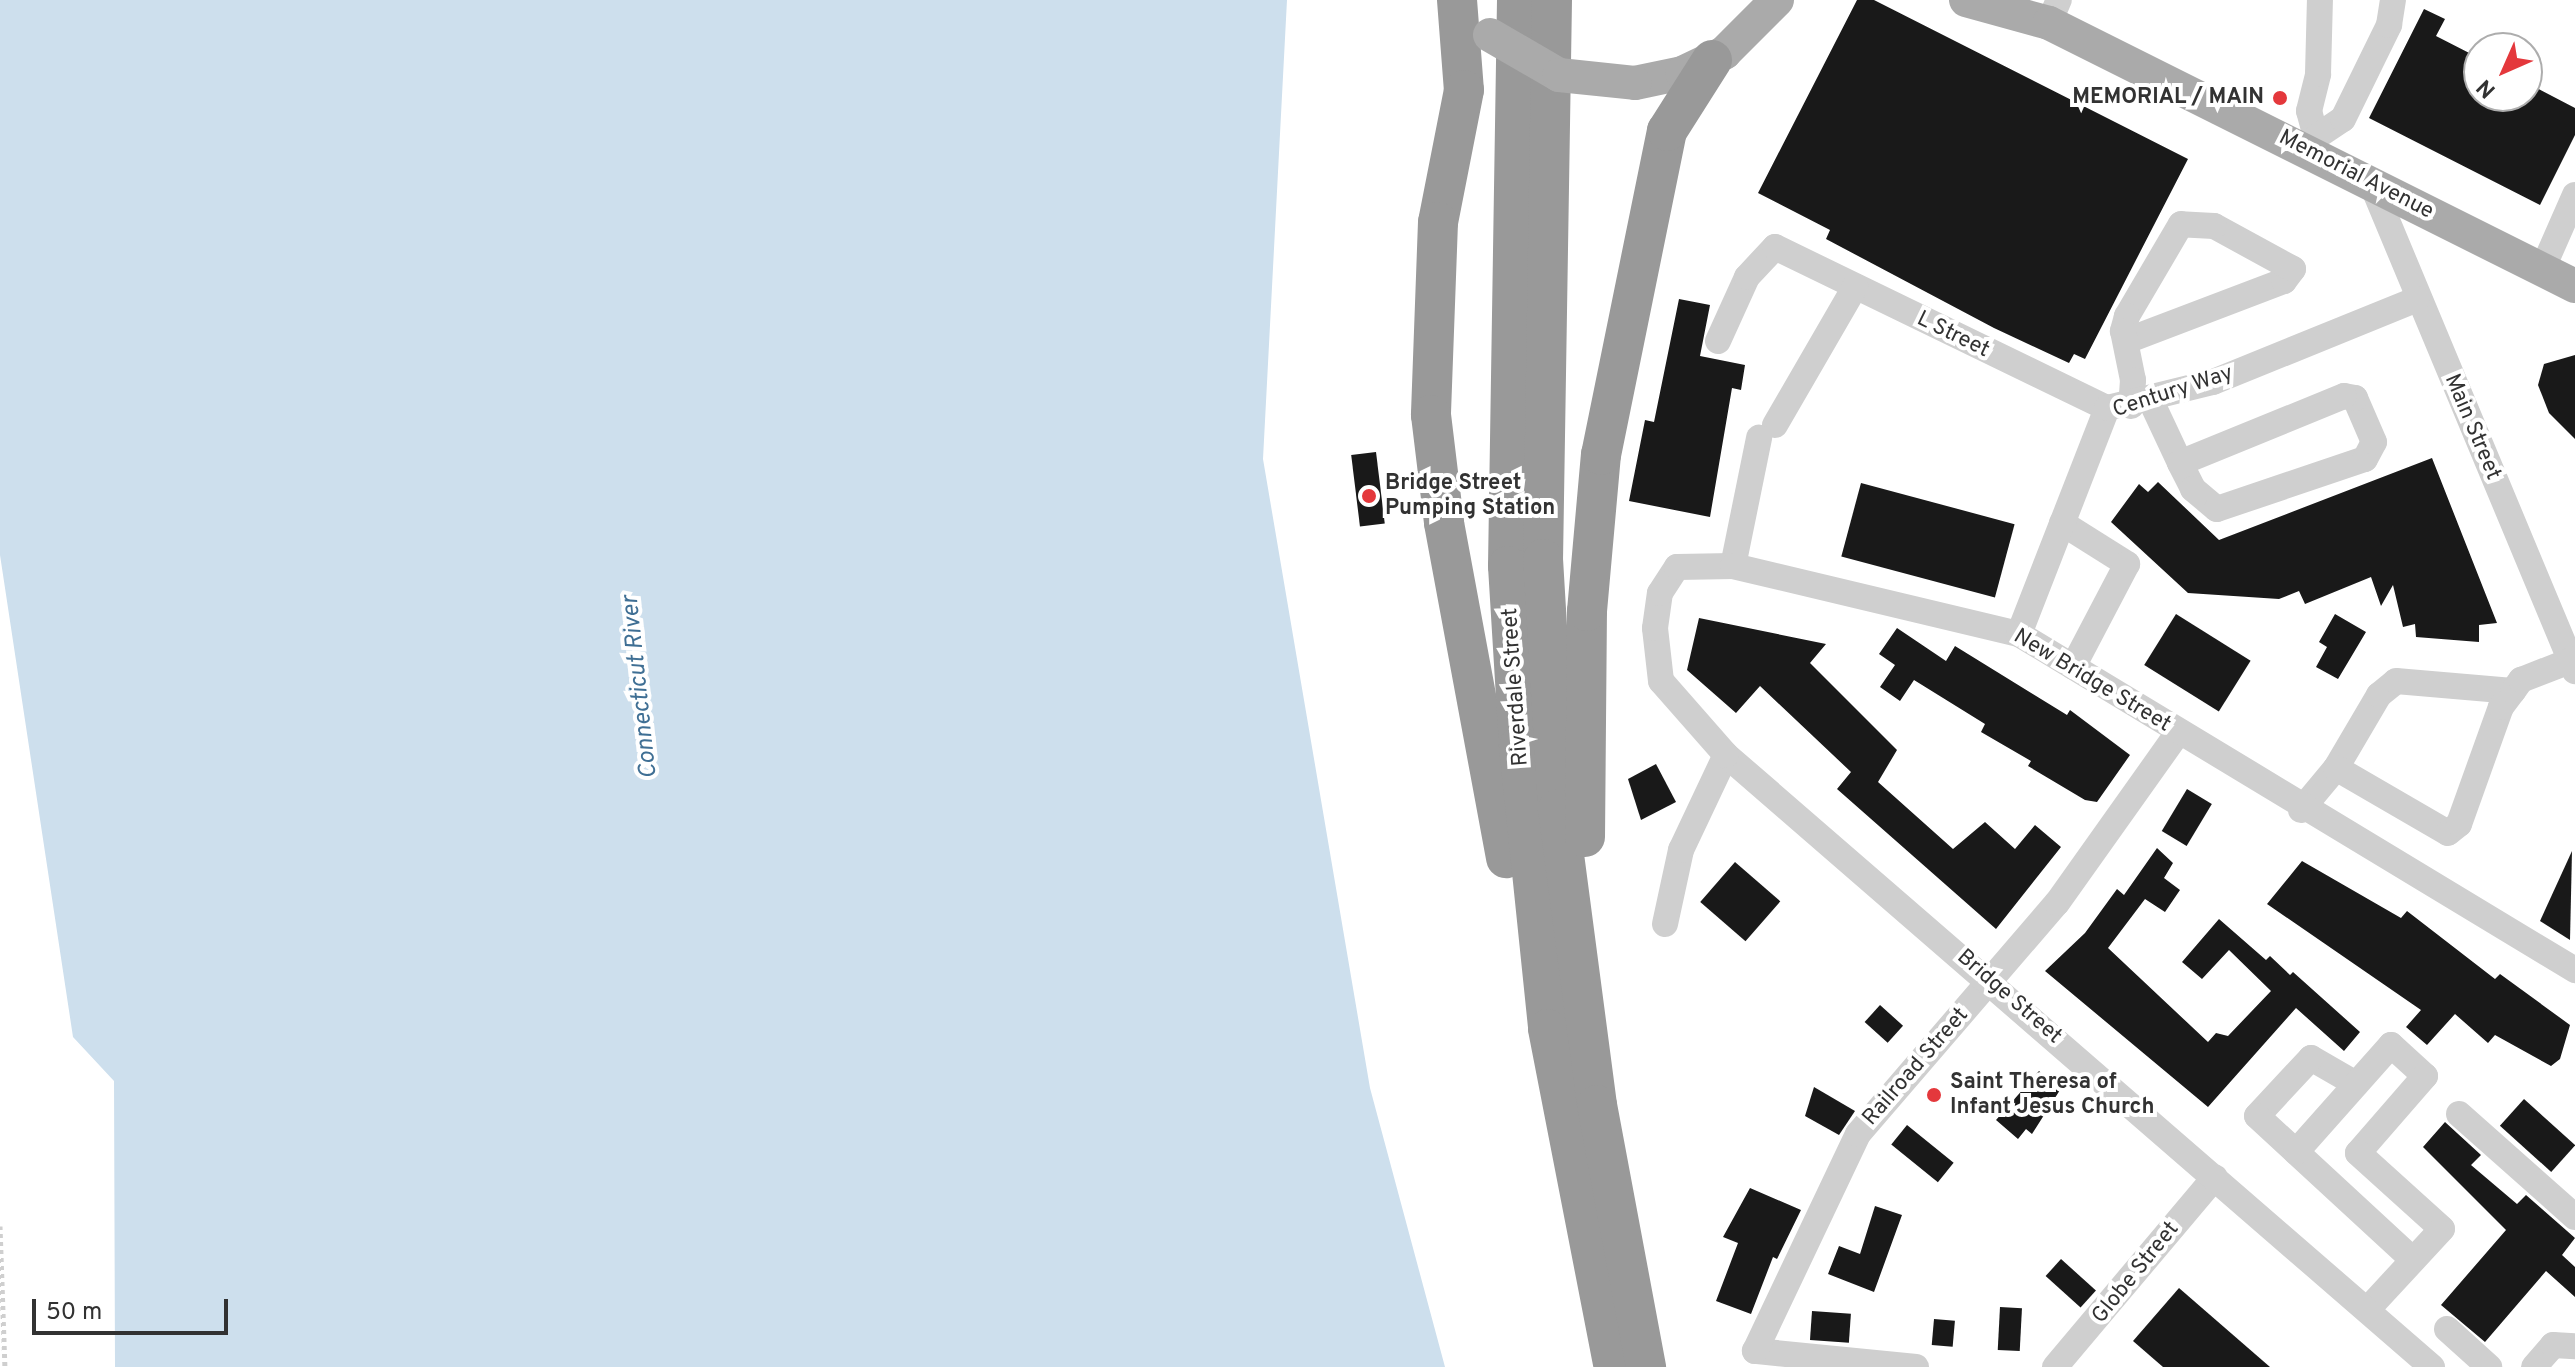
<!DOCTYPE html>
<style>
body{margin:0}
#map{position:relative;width:2575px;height:1367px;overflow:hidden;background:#fff;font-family:Overpass,sans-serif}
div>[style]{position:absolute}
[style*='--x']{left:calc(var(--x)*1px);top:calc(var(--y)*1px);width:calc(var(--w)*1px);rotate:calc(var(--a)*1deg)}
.water>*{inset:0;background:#cddfed}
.building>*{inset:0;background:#191919;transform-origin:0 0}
.path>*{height:5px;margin-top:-2.5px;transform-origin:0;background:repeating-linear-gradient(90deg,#cfcfcf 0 4px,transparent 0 8px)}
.minor>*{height:26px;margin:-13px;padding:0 13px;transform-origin:13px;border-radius:13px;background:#cfcfcf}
.major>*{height:34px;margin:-17px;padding:0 17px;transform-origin:17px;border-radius:17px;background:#aaa}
.highway>*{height:40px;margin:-20px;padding:0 20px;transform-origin:20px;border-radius:20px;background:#999}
.major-bridge>*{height:34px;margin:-17px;padding:0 17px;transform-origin:17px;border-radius:17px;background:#aaa}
.dots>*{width:22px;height:22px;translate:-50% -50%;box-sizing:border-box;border:4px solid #fff;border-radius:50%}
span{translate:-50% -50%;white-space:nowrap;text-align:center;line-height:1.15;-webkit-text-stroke:8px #fff;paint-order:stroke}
.poi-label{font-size:22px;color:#323232;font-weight:700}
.right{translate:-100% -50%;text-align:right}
.left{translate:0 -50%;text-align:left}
.street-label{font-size:22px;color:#323232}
.water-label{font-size:24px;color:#3f6f94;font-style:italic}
.north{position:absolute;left:2463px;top:32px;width:80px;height:80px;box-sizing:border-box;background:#fff;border:2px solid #adadad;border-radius:50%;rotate:225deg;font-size:22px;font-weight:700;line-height:32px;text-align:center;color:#323232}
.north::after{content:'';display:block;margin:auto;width:28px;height:36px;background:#e4383c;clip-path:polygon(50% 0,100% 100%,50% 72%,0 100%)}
.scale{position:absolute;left:32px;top:1299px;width:196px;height:36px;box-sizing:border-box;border:4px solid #323232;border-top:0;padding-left:10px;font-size:24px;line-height:28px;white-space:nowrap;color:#323232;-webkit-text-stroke:6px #fff;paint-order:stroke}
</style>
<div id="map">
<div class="water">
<i style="clip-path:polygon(0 0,1287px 0,1263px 459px,1370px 1088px,1445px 1367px,115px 1367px,114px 1081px,73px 1037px,0 555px)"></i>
</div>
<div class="building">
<i style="clip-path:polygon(1857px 0,1874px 0,2188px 159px,2085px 359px,2074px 354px,2069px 363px,1994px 328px,1826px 239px,1830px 230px,1758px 193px)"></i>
<i style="clip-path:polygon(2424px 9px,2445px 19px,2436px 36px,2479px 58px,2479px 96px,2527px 96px,2527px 83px,2575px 108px,2575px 135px,2540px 205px,2369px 118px)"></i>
<i style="clip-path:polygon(1679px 299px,1710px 305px,1700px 356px,1745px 365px,1741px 390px,1732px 388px,1710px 517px,1629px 501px,1645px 420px,1654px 422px)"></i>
<i style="clip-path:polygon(2575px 355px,2575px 439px,2549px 413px,2538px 385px,2544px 364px)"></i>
<i style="left:1376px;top:452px;width:72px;height:25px;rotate:83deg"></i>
<i style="clip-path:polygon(2432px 458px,2497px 623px,2479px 625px,2479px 642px,2416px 637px,2415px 624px,2403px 627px,2393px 585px,2381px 606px,2371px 577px,2305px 604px,2299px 591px,2279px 599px,2188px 593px,2111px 522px,2139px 484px,2148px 492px,2158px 482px,2219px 540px)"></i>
<i style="left:1861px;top:483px;width:159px;height:76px;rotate:15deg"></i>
<i style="left:2176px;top:614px;width:88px;height:60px;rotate:32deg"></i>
<i style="clip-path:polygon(2335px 614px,2366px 632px,2338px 679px,2316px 667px,2327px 647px,2319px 642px)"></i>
<i style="clip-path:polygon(1699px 618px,1826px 644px,1810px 663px,1897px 750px,1878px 782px,1953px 849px,1985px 822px,2015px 849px,2035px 825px,2061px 847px,1996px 929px,1837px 789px,1851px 772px,1760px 686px,1736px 713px,1687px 670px)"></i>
<i style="clip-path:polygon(1897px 628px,1946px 661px,1955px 646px,2067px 715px,2070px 710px,2130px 755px,2097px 802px,2085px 800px,2028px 766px,2031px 761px,1981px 732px,1985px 724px,1914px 680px,1900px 701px,1880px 687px,1895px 665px,1879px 654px)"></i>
<i style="clip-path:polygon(1656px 764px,1676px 802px,1641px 820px,1628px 779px)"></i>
<i style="left:2187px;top:789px;width:29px;height:49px;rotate:31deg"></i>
<i style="clip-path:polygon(2157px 848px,2173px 863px,2164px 878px,2180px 890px,2165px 912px,2145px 899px,2108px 948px,2208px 1042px,2216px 1033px,2228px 1036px,2271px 991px,2229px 950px,2202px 979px,2182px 962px,2219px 919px,2266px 960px,2270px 956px,2290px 975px,2293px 972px,2360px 1032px,2344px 1051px,2296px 1008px,2208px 1107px,2045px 971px,2085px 933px,2117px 889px,2124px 895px)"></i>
<i style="clip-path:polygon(2572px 851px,2570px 940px,2540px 921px)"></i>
<i style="clip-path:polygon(2302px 861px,2401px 918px,2407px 911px,2495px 979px,2500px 974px,2570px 1025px,2560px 1059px,2551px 1066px,2495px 1035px,2488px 1043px,2455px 1014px,2427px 1045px,2406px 1027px,2421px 1010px,2267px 904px)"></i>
<i style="left:1735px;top:862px;width:60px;height:53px;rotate:41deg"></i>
<i style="left:1880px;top:1005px;width:31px;height:23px;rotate:42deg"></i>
<i style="clip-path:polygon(2039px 1071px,2060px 1090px,2032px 1134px,2026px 1129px,2018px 1139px,1996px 1120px)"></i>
<i style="clip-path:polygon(1814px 1087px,1855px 1111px,1839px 1135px,1805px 1116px)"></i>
<i style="left:2524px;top:1099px;width:69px;height:36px;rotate:42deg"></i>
<i style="clip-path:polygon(2445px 1122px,2481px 1155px,2471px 1165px,2517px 1204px,2526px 1195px,2575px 1238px,2562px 1255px,2575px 1267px,2575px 1297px,2546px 1271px,2485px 1342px,2441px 1305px,2506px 1230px,2423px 1147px)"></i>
<i style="left:1907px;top:1125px;width:60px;height:25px;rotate:39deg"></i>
<i style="clip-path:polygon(1750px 1188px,1801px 1210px,1777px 1259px,1773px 1257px,1751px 1314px,1716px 1301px,1738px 1243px,1723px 1237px)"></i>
<i style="clip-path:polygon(1875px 1206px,1902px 1215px,1874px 1292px,1828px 1274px,1839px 1246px,1860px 1254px)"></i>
<i style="left:2061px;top:1259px;width:47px;height:23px;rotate:42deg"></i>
<i style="clip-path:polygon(2179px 1288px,2270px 1367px,2163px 1367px,2133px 1341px)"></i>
<i style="left:2000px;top:1307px;width:22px;height:43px;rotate:3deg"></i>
<i style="left:1812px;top:1311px;width:39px;height:29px;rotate:4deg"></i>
<i style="left:1934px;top:1319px;width:21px;height:26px;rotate:5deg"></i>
</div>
<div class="path">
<i style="--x:0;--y:1226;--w:141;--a:88"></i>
</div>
<div class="minor">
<i style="--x:2049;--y:23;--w:25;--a:-67"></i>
<i style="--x:2316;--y:137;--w:27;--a:-105"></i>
<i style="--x:2309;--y:111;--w:38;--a:-76"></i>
<i style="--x:2318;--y:74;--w:74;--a:-88.5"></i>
<i style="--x:2310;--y:151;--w:15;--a:-67"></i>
<i style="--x:2316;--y:137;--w:32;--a:-34"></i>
<i style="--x:2343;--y:119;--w:105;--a:-63.9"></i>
<i style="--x:2389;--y:25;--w:25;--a:-81"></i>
<i style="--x:2371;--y:182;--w:530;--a:67.36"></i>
<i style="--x:2542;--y:270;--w:82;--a:-66.3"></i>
<i style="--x:1718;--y:341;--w:70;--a:-65.6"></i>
<i style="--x:1747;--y:277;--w:41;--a:-47"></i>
<i style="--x:1775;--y:247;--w:369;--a:25.9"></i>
<i style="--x:2126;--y:341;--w:169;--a:-20.8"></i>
<i style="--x:2284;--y:281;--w:15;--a:-53"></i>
<i style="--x:2293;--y:269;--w:90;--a:-151.4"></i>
<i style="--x:2214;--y:226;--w:33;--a:-177"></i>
<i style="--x:2181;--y:224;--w:107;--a:120.4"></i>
<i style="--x:2127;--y:316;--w:16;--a:105"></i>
<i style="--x:2123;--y:331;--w:50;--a:78.5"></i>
<i style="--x:2133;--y:380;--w:26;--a:94"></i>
<i style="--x:2151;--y:401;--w:68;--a:64.9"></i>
<i style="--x:2180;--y:463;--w:29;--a:63"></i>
<i style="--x:2193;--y:489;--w:31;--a:40"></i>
<i style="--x:2217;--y:509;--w:156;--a:-18.7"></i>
<i style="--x:2365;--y:459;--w:19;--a:-62"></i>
<i style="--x:2374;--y:442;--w:48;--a:-113.4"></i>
<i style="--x:2355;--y:398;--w:11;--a:-170"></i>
<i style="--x:2344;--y:396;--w:177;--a:157.8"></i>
<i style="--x:1775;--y:425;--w:160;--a:-59.9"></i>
<i style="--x:2062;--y:523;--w:77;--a:32.2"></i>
<i style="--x:2127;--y:564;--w:116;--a:117.7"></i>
<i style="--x:1733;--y:566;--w:131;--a:-78.5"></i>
<i style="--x:2019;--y:634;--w:243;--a:-68.7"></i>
<i style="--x:2107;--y:408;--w:109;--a:-13.8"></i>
<i style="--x:2213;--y:382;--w:220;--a:-22.1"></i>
<i style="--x:2336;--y:768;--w:85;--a:-59.5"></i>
<i style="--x:2379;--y:695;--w:22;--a:-39"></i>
<i style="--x:2396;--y:681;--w:117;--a:4.9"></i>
<i style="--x:2301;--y:810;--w:55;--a:-50.2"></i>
<i style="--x:2336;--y:768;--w:129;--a:30.1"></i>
<i style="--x:2448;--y:833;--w:14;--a:-39"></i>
<i style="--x:2459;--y:824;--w:124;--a:-70.3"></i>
<i style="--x:2501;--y:707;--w:20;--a:-53"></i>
<i style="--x:2513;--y:691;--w:14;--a:-54"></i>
<i style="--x:2521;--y:680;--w:58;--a:-21.3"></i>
<i style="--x:1665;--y:924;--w:76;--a:-77.8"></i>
<i style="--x:1681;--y:850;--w:105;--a:-64.7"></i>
<i style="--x:2356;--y:1084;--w:52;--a:-150"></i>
<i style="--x:2311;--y:1058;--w:79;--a:133"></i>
<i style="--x:2257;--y:1116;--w:212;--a:42.7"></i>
<i style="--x:2459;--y:1114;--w:155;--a:41.6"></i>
<i style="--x:2296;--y:1152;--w:143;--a:-48.4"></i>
<i style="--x:2391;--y:1045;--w:46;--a:42.4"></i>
<i style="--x:2425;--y:1076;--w:102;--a:131"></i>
<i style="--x:2358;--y:1153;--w:113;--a:42.1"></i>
<i style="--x:2442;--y:1229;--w:110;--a:132.8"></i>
<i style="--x:2447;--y:1329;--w:57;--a:42.1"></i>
<i style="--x:1916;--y:1367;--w:162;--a:-174.3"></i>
<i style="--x:1755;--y:1351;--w:240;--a:-64.6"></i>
<i style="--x:1858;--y:1134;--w:305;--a:-49.3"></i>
<i style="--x:2057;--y:903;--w:209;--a:-54.6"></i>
<i style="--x:2055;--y:1367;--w:248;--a:-49.9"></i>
<i style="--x:2432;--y:1367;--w:934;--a:-139.08"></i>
<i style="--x:1726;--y:755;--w:98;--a:-131.3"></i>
<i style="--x:1661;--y:681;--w:53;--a:-96.5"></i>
<i style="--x:1655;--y:628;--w:35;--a:-82"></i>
<i style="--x:1660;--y:593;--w:31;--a:-57"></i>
<i style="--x:1677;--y:567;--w:56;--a:-1"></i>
<i style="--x:1733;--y:566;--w:294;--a:13.4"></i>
<i style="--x:2019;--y:634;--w:650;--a:31.15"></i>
<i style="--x:2534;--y:1367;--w:29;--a:-49"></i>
<i style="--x:2553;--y:1345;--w:22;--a:3"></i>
</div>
<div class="major">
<i style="--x:1966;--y:0;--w:86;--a:15.5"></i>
<i style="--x:2049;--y:23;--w:588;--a:26.57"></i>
<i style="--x:1635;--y:83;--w:48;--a:-12"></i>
<i style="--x:1682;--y:73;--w:47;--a:-25.5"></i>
<i style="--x:1724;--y:53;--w:75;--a:-45"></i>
</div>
<div class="highway">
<i style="--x:1457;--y:0;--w:90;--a:85.6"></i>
<i style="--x:1464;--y:90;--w:135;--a:101.1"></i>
<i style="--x:1438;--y:222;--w:193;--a:92.1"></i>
<i style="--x:1431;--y:415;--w:109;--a:83.1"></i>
<i style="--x:1444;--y:523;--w:341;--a:79.5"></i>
<i style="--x:1517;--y:0;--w:566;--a:90.91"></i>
<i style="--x:1508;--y:566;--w:180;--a:86.5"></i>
<i style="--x:1519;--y:746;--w:284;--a:84.1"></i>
<i style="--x:1548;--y:1029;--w:344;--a:79"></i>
<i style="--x:1552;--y:0;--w:559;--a:90.92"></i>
<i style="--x:1543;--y:559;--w:250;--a:86.6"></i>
<i style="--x:1558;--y:809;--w:299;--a:82.5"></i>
<i style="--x:1597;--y:1105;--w:267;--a:79.4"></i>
<i style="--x:1585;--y:837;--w:226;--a:-89.5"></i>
<i style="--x:1587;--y:611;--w:157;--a:-84.9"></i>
<i style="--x:1601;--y:455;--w:331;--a:-78.5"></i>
<i style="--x:1667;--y:131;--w:84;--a:-57.6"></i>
</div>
<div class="major-bridge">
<i style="--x:1490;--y:35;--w:80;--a:30.1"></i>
<i style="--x:1559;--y:75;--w:76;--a:6"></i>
</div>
<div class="dots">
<i style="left:2280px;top:98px;background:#e4383c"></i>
<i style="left:1369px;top:496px;background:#e4383c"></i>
<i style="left:1934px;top:1095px;background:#e4383c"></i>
</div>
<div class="poi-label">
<span class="right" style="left:2264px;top:98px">MEMORIAL / MAIN</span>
<span class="left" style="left:1385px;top:496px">Bridge Street<br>Pumping Station</span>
<span class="left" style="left:1950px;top:1095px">Saint Theresa of<br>Infant Jesus Church</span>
</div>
<div class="street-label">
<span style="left:2356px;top:175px;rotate:27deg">Memorial Avenue</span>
<span style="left:1953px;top:335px;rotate:26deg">L Street</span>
<span style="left:2173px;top:392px;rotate:-18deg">Century Way</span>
<span style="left:2472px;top:427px;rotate:67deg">Main Street</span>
<span style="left:2092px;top:681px;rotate:31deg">New Bridge Street</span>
<span style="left:1516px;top:687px;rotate:-94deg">Riverdale Street</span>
<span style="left:2009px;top:997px;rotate:41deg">Bridge Street</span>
<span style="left:1916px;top:1067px;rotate:-49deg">Railroad Street</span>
<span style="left:2136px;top:1273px;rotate:-51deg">Globe Street</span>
</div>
<div class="water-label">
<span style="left:641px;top:687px;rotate:-96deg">Connecticut River</span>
</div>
<div class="north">N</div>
<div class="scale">50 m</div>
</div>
